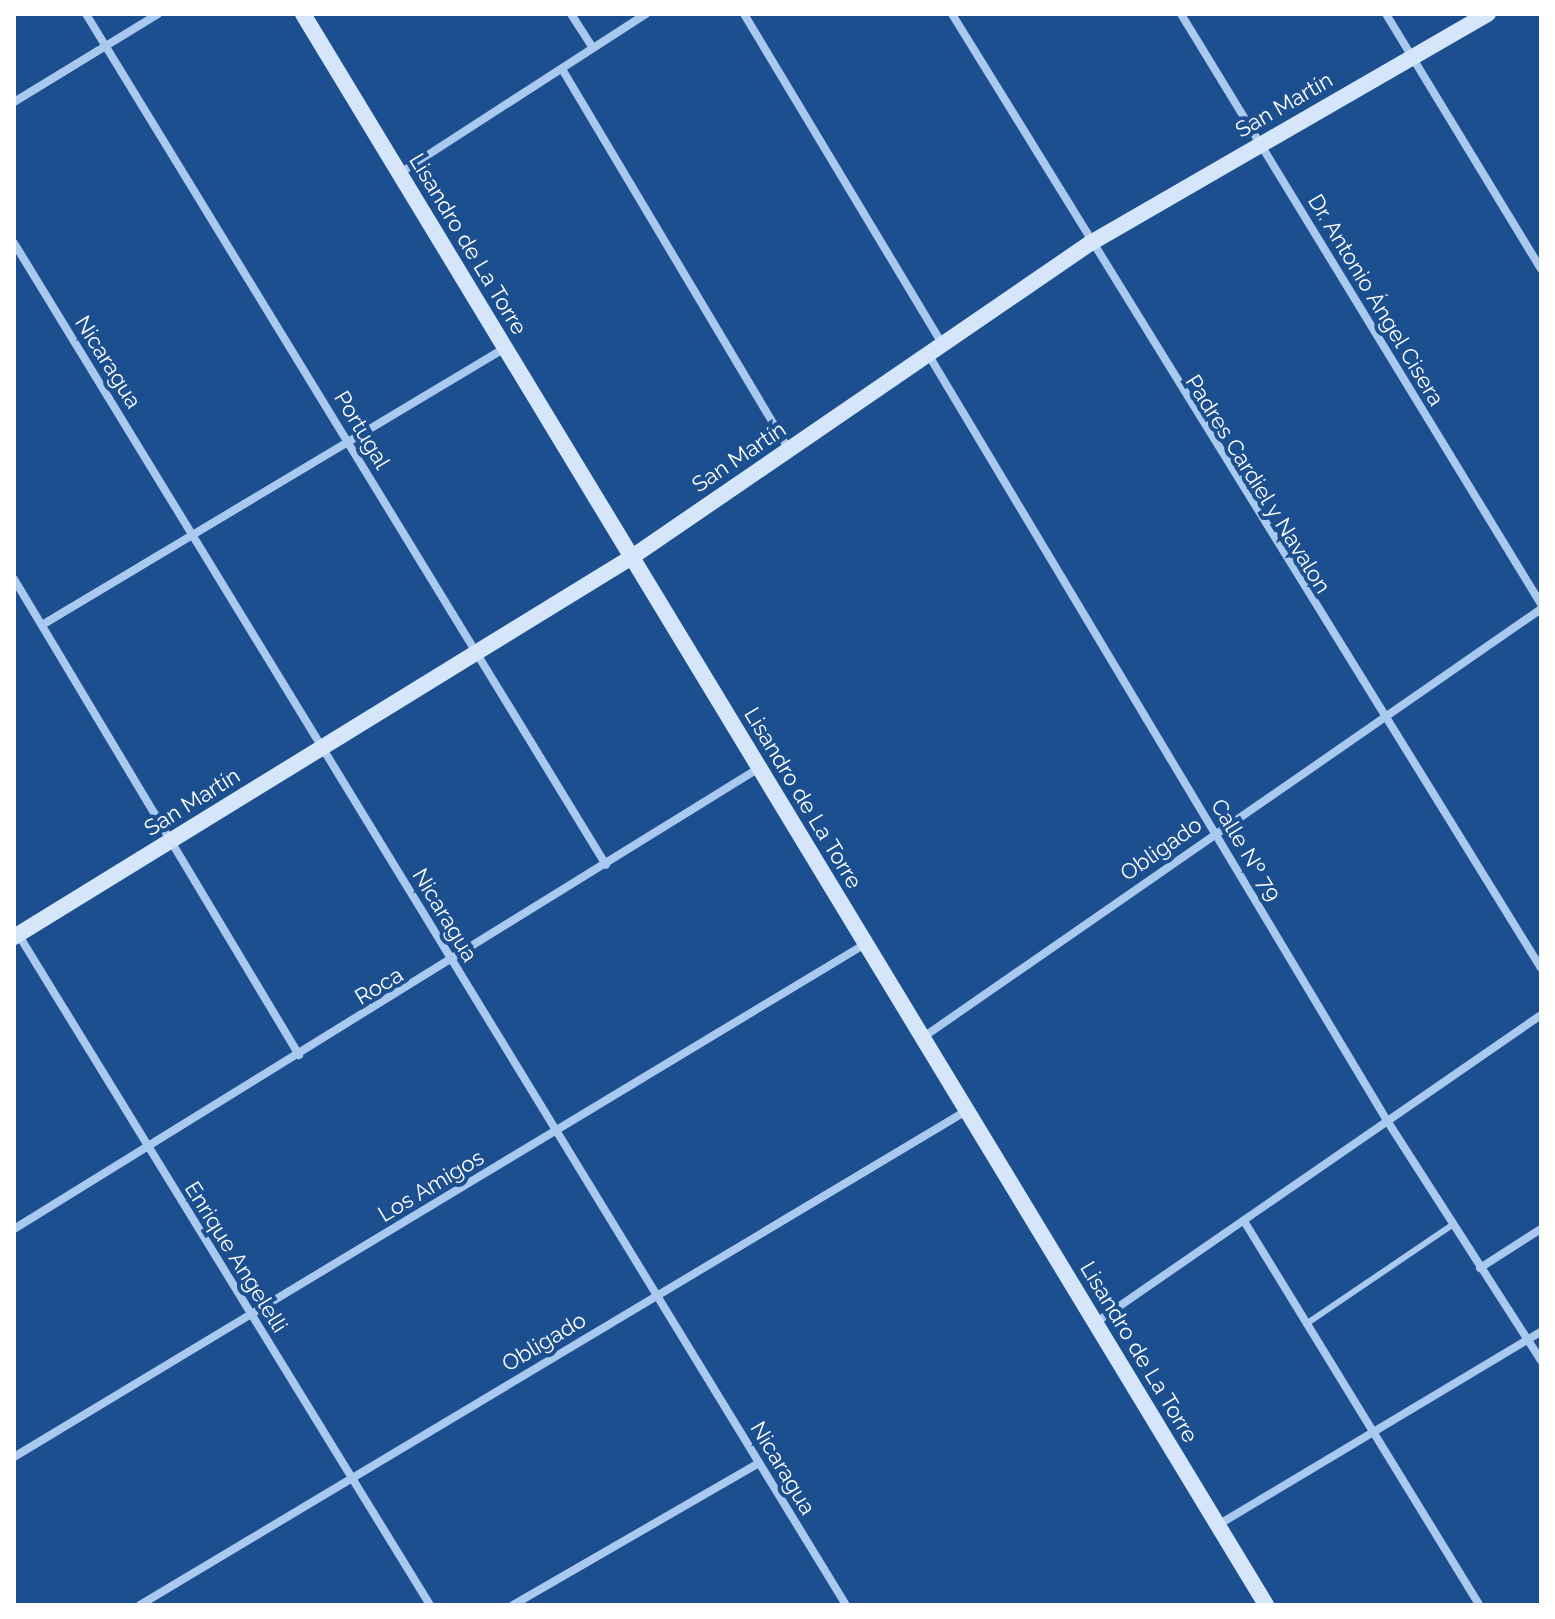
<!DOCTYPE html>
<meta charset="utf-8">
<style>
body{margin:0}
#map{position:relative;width:1555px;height:1619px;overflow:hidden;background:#1b4f8f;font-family:Raleway,sans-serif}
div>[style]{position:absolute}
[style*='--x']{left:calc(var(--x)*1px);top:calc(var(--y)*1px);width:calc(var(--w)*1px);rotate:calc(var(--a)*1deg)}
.lane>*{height:6px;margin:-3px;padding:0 3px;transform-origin:3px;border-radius:3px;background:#a9c9ee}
.street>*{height:8px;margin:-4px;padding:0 4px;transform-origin:4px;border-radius:4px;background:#a9c9ee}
.secondary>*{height:16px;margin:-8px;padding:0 8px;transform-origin:8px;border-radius:8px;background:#d6e6fa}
span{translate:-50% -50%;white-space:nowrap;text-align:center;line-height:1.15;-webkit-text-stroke:8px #1b4f8f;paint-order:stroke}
.street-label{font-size:22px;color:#fff}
.frame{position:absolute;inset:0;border:16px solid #fff;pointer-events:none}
</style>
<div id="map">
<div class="lane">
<i style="--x:1306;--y:1324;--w:176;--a:-34.1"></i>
</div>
<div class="street">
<i style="--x:86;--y:14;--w:997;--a:58.57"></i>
<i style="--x:571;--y:14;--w:40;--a:57.1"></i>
<i style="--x:744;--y:14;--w:385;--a:59"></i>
<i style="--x:952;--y:14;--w:1121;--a:58.31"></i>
<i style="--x:1181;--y:14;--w:691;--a:58.61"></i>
<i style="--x:1386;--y:14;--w:298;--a:58.7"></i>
<i style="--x:562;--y:69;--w:443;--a:59.2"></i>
<i style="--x:14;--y:102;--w:169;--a:-31.4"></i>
<i style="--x:400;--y:173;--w:293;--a:-32.9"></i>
<i style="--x:14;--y:243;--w:1596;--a:58.58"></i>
<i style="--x:928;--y:354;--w:892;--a:59.09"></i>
<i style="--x:1386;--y:1119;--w:287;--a:57.3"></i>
<i style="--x:14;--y:579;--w:555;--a:59.09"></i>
<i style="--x:42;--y:625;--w:540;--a:-30.89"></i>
<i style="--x:18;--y:934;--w:787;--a:58.45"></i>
<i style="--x:922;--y:1038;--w:753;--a:-34.72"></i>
<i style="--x:1244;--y:1221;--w:450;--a:58.5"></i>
<i style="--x:14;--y:1229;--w:876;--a:-31.75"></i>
<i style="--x:1480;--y:1268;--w:72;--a:-32.6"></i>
<i style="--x:1095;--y:1323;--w:542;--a:-34.63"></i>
<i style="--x:14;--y:1457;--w:994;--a:-31.08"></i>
<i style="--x:1218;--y:1525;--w:376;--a:-30.9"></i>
<i style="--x:140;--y:1605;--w:962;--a:-30.88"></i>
<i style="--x:513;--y:1605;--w:284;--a:-30"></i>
</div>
<div class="secondary">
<i style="--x:303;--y:14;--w:1860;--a:58.81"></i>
<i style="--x:14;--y:937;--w:725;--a:-31.59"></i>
<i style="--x:632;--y:557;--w:554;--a:-34.41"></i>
<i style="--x:1089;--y:244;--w:461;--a:-30"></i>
</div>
<div class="street-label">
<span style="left:1284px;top:105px;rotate:-30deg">San Martín</span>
<span style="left:468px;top:244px;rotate:59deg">Lisandro de La Torre</span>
<span style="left:1376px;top:300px;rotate:59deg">Dr. Antonio Ángel Cisera</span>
<span style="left:108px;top:362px;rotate:58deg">Nicaragua</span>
<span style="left:362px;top:430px;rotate:59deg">Portugal</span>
<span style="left:739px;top:457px;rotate:-34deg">San Martín</span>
<span style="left:1258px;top:484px;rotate:58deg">Padres Cardiel y Navalon</span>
<span style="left:803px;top:798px;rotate:59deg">Lisandro de La Torre</span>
<span style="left:192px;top:802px;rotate:-32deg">San Martín</span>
<span style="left:1161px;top:849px;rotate:-35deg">Obligado</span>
<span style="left:1246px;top:850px;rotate:59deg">Calle Nº 79</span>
<span style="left:445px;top:915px;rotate:59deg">Nicaragua</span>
<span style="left:379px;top:986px;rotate:-31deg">Roca</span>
<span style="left:431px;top:1186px;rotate:-31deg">Los Amigos</span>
<span style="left:236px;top:1257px;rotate:58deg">Enrique Angelelli</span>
<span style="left:544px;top:1342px;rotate:-31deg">Obligado</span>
<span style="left:1139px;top:1352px;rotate:59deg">Lisandro de La Torre</span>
<span style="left:783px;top:1468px;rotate:59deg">Nicaragua</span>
</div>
<div class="frame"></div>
</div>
